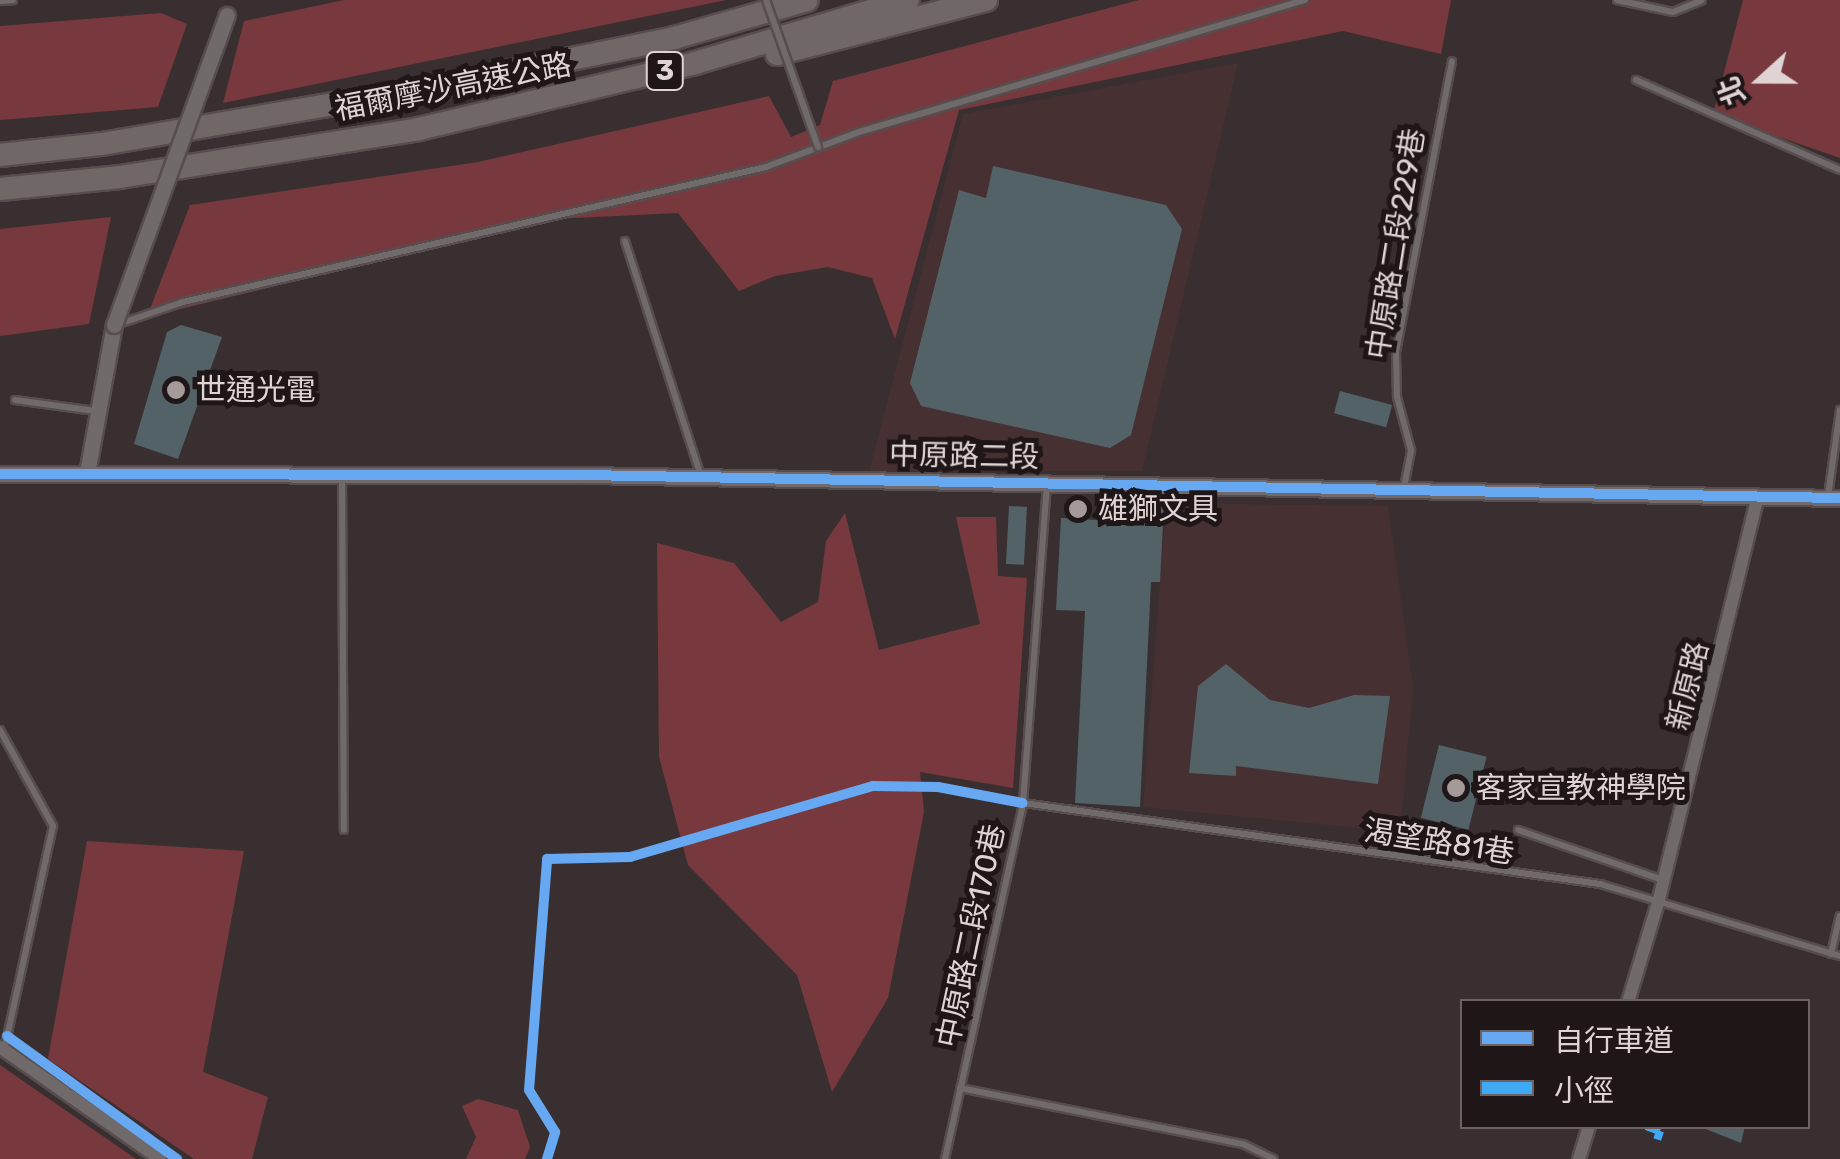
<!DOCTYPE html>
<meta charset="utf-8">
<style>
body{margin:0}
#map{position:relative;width:1840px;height:1159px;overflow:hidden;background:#3a2f30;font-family:Rubik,"Noto Sans TC",sans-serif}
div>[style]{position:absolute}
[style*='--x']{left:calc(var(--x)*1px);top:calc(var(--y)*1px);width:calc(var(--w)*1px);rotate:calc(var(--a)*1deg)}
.built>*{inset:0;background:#473031}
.green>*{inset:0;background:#77393d}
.building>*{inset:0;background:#526266;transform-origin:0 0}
.roads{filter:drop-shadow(2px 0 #574d4e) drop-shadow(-2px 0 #574d4e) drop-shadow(0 2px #574d4e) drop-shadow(0 -2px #574d4e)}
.service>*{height:6px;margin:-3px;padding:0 3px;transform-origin:3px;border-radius:3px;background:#706a6b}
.minor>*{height:12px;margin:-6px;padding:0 6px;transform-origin:6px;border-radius:6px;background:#706a6b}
.tertiary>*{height:15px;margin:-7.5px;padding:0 7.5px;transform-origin:7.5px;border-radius:7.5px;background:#706a6b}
.motorway>*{height:22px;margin:-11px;padding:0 11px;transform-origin:11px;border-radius:11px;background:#706767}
.bridges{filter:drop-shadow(2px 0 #574d4e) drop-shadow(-2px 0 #574d4e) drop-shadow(0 2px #574d4e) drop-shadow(0 -2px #574d4e)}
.service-bridge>*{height:6px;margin:-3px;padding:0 3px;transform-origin:3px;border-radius:3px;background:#706a6b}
.tertiary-bridge>*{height:15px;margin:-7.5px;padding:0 7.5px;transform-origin:7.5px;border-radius:7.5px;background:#706a6b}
.quiet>*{height:8px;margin-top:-4px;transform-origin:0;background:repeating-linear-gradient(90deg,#3fa9f5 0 15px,transparent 0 23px)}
.cycleway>*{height:10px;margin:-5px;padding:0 5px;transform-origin:5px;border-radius:5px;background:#66a8f1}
.dots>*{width:28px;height:28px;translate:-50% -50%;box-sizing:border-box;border:5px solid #1f1617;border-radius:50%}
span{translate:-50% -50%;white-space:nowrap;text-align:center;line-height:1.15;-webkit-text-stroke:10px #1f1617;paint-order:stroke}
.shield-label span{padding:2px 8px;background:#1f1617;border:2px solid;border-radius:8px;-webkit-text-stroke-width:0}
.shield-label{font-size:28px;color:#dfd3d3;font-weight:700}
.street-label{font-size:30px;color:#dfd3d3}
.poi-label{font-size:30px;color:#dfd3d3}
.left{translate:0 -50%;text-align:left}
.legend{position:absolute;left:1460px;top:999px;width:350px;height:130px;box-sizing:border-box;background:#1f1617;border:2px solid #6c6262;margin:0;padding:12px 18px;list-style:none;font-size:30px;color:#dfd3d3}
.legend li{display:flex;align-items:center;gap:20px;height:50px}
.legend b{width:50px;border:2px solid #6c6262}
.north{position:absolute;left:1710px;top:30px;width:100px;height:100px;-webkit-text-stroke:8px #1f1617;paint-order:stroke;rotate:249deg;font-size:28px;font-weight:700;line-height:40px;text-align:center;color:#dfd3d3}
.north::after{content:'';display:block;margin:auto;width:35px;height:45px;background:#dfd3d3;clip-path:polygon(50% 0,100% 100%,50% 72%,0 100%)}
</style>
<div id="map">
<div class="built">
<i style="clip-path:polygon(1238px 63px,1142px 471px,869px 472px,963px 114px)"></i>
<i style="clip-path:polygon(1166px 503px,1388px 506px,1413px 688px,1400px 832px,1143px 807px)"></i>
</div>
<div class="green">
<i style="clip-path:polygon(344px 0,726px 0,223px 103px,244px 21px)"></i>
<i style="clip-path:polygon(1139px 0,1451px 0,1441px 54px,1343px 31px,959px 110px,895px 339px,872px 278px,828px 267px,775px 276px,739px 291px,678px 213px,554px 219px,147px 317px,190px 205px,478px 162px,769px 96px,791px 137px,820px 125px,833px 81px)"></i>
<i style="clip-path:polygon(1743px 0,1840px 0,1840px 158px,1713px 114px)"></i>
<i style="clip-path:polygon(161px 13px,187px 24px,158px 107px,0 120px,0 26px)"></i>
<i style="clip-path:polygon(111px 217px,89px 324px,0 336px,0 229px)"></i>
<i style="clip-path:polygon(845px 513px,879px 650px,980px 624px,956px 517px,996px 517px,998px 576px,1027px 578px,1013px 788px,920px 772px,924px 812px,888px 998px,832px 1092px,797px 975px,688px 865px,659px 757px,657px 543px,734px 563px,781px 622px,818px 602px,826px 541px)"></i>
<i style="clip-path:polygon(87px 841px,244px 851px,203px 1072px,268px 1097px,252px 1159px,194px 1159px,48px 1059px)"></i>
<i style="clip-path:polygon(0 1065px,136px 1159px,0 1159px)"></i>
<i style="clip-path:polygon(478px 1099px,518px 1110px,530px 1147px,525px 1159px,466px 1159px,476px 1137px,462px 1106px)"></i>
</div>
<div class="building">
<i style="clip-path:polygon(993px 166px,1166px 205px,1182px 229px,1131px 435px,1110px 448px,921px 406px,910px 383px,959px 190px,986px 198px)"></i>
<i style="clip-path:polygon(181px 325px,222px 337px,178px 459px,134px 444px,167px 332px)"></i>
<i style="left:1340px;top:391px;width:54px;height:23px;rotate:15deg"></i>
<i style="clip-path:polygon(1132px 504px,1164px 506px,1160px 582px,1151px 582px,1140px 807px,1075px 803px,1085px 611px,1056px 610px,1061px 518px,1132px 522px)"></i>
<i style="left:1009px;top:506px;width:18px;height:58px;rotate:3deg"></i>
<i style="clip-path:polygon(1226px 664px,1270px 700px,1309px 708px,1354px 695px,1390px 696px,1378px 784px,1236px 766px,1236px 776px,1189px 773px,1198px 686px)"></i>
<i style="left:1439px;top:745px;width:49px;height:75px;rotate:14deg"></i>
<i style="clip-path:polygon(1698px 1126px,1745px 1126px,1741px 1143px)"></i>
</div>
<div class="roads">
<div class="service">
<i style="--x:1617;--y:0;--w:57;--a:12.1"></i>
<i style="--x:1673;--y:12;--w:31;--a:-22"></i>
<i style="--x:0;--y:1;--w:13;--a:-4"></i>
<i style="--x:1636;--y:80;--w:223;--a:23.8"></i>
<i style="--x:625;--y:241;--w:248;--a:72.1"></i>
<i style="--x:116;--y:325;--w:71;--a:-18.9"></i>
<i style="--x:183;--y:302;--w:598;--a:-13.04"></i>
<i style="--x:766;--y:167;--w:99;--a:-20.6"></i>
<i style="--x:859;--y:132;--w:465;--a:-16.5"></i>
<i style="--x:15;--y:400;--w:81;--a:7.8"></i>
<i style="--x:342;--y:475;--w:355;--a:89.7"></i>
<i style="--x:1404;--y:487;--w:38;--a:-79"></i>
<i style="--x:1411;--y:450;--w:55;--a:-104.8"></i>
<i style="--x:1397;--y:397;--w:45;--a:-91.3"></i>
<i style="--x:1396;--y:352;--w:296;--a:-79.1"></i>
<i style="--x:1828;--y:496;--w:87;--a:-82.1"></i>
<i style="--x:0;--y:730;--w:110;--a:61.1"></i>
<i style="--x:53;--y:826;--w:229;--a:102.3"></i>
<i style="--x:1023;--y:803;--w:583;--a:7.99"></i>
<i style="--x:1600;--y:884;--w:251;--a:16.7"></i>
<i style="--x:1518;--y:830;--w:153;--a:19"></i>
<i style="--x:1831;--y:954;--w:39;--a:-77"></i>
<i style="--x:960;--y:1088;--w:288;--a:11.2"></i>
<i style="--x:1243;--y:1144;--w:34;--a:26"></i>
<i style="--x:945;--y:1159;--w:364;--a:-77.6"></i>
<i style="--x:1023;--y:803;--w:319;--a:-85.7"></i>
</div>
<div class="minor">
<i style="--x:1628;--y:1002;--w:108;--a:-73.2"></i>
<i style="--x:1659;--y:899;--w:415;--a:-76.2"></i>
<i style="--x:0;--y:1047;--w:195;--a:35"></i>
<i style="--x:1579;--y:1159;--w:34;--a:-73"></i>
</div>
<div class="tertiary">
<i style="--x:87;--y:473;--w:150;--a:-79.7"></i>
<i style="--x:0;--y:474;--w:584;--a:0.1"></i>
<i style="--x:584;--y:475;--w:1256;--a:1.05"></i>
</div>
<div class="motorway">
<i style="--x:777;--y:54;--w:216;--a:-14.5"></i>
<i style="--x:0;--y:155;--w:103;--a:-6.2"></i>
<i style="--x:102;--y:144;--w:340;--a:-9.8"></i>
<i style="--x:437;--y:86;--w:242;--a:-11.4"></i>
<i style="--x:674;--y:38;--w:138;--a:-15.9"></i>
<i style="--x:0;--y:189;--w:121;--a:-5.7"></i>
<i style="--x:120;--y:177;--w:303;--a:-9.1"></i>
<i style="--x:419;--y:129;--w:284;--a:-13.4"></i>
<i style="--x:695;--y:63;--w:222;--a:-16.5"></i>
</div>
</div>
<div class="bridges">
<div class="service-bridge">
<i style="--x:766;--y:0;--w:156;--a:70.5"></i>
</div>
<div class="tertiary-bridge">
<i style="--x:114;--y:325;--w:330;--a:-70"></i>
</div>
</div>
<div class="quiet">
<i style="--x:1646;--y:1126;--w:15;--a:20"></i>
<i style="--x:1660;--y:1131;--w:9;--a:108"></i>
</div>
<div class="cycleway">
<i style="--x:0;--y:474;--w:584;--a:0.1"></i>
<i style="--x:584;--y:475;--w:1256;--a:1.05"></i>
<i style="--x:7;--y:1036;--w:210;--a:35.9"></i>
<i style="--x:547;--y:1159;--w:28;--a:-73"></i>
<i style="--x:555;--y:1132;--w:49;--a:-121.8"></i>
<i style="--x:529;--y:1090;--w:232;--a:-85.5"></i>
<i style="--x:547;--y:859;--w:83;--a:-1.4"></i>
<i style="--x:630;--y:857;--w:253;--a:-16.3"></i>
<i style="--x:873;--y:786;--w:65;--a:0.9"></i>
<i style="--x:938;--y:787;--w:86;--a:10.7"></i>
</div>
<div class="dots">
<i style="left:176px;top:390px;background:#a59a9a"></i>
<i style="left:1078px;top:509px;background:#a59a9a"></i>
<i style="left:1456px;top:788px;background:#a59a9a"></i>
</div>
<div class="shield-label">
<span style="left:665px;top:71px">3</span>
</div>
<div class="street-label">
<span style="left:453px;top:87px;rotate:-11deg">福爾摩沙高速公路</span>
<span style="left:1396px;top:244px;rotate:-81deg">中原路二段229巷</span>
<span style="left:964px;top:456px;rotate:1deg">中原路二段</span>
<span style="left:1688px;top:686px;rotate:-76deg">新原路</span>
<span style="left:1439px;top:842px;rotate:9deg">渴望路81巷</span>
<span style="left:971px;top:936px;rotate:-78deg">中原路二段170巷</span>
</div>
<div class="poi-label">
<span class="left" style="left:196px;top:390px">世通光電</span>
<span class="left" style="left:1098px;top:509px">雄獅文具</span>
<span class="left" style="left:1476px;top:788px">客家宣教神學院</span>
</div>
<ul class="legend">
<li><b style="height:12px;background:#66a8f1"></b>自行車道</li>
<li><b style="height:12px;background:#3fa9f5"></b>小徑</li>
</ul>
<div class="north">北</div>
</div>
